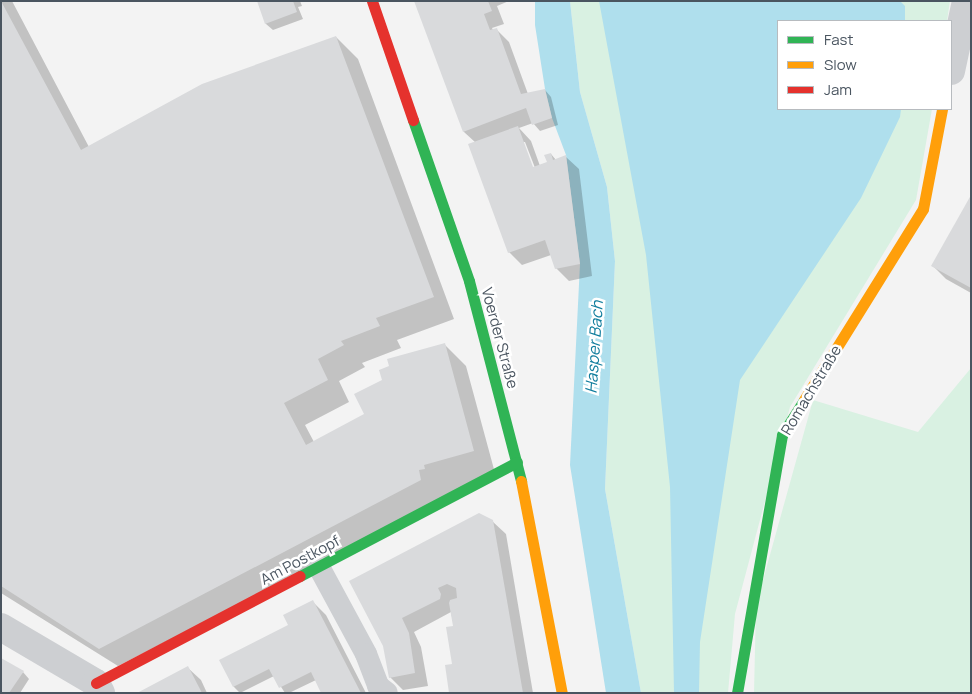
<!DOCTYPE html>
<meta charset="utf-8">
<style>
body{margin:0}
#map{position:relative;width:972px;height:694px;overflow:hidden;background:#f3f3f3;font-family:Manrope,sans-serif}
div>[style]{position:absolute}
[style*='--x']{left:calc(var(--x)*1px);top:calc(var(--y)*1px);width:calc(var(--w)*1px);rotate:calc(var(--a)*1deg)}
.green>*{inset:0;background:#d9f1e2}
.water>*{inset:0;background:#afdfed}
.shadow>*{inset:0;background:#0003}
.building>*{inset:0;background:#d9dadc}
.lane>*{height:22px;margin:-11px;padding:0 11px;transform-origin:11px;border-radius:11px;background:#cdcfd2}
.street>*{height:28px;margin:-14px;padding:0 14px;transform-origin:14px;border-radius:14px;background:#cdcfd2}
.fast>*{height:11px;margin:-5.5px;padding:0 5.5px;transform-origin:5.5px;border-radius:5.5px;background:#30b455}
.slow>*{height:11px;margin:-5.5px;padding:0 5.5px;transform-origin:5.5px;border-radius:5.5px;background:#ff9f0a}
.jam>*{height:11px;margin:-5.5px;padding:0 5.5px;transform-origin:5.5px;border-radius:5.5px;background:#e5322d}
span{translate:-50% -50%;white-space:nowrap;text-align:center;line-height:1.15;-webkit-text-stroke:5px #fff;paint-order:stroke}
.street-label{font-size:15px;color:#4a5560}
.water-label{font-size:16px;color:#107d9d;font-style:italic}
.frame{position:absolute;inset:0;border:2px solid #4a5560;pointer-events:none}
.legend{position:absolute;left:777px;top:20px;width:175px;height:90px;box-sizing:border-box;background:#fff;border:1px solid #b7bbbf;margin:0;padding:6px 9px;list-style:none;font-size:15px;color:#4a5560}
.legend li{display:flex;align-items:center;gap:10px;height:25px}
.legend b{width:25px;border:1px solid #b7bbbf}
</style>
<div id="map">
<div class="green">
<i style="clip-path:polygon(570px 1px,950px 1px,947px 21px,778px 21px,778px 109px,932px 109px,916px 200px,790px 407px,735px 614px,728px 693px,641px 693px,605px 489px,615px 261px,607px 187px,580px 92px)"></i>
<i style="clip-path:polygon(971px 368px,971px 693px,754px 693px,756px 605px,813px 400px,918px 432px)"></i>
</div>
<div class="water">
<i style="clip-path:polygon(535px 1px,570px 1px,580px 92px,607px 187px,615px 261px,605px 489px,641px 693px,606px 693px,570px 465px,580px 264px,566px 155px,552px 118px,545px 89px,535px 25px)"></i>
<i style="clip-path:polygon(599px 1px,900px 1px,905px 6px,905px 21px,778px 21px,778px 109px,901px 109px,900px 117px,861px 198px,740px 380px,700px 642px,699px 693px,674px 693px,670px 487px,646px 255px)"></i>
</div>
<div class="shadow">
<i style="clip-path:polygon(1px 1px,12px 1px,89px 147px,336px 37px,358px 59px,454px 319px,397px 340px,401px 348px,362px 363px,365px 367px,339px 381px,349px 402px,305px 425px,314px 442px,366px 414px,383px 381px,445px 345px,466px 366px,495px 473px,118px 666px,1px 593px)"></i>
<i style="clip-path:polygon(258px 1px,300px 1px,302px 6px,298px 7px,303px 19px,273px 30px,266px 24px)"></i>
<i style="clip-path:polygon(evenodd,415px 1px,509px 1px,497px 6px,504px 24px,492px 28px,493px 30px,496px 29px,509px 42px,528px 94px,545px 90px,551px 97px,558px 125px,540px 131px,533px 123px,519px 128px,531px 141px,540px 166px,548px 163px,551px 154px,556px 160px,566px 157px,579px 169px,592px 276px,569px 281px,556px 268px,551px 255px,522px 265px,509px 252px,476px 143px,464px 132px,415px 1px,523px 142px,525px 142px,537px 173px,534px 174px,523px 142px)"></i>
<i style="clip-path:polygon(971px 199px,971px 293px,946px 279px,933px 266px)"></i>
<i style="clip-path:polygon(492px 521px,506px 534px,533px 693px,451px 693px,454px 627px,451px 612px,414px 632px,421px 647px,428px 686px,403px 690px,390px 677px,385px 646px,351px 581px)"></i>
<i style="clip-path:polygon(313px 602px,326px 615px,366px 693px,322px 693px,316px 680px,289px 693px,285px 693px,274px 676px,240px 693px,234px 687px,221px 661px,288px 627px)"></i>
<i style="clip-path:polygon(188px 668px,201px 680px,207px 693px,140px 693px)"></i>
<i style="clip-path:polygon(23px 672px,29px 679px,20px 693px,1px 693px)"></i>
</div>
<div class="building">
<i style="clip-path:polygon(1px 1px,81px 150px,202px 84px,336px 36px,434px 297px,376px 318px,380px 326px,341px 341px,344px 345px,318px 359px,328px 380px,284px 403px,306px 445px,364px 414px,354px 394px,382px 380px,379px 370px,389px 366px,387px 359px,445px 343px,474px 451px,424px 465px,425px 469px,419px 470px,421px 480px,99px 649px,1px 586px)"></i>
<i style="clip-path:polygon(257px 1px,293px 1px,297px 12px,265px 24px)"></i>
<i style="clip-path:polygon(414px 1px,488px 1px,492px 11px,484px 14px,490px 30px,497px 28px,521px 94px,545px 89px,552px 118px,532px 125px,526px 108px,463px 132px)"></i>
<i style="clip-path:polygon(518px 126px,533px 167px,547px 162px,544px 155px,551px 153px,553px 160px,566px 155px,580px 264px,555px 269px,545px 240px,508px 253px,468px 144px)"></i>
<i style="clip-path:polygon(971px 195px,971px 288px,931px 266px)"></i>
<i style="clip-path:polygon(479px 513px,493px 520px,523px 693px,449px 693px,445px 665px,452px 664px,446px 627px,453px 626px,449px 603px,450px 600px,457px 598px,456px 588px,447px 584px,438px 588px,441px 594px,440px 599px,402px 618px,409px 633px,415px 673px,389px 678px,383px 646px,349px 581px)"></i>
<i style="clip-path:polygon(313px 600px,361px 693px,321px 693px,311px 672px,279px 688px,269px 669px,233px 687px,219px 660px,288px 625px,283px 615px)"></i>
<i style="clip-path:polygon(1px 658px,24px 671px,9px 693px,1px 693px)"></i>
<i style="clip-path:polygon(188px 666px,202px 693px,137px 693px)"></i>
</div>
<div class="lane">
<i style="--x:319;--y:567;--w:99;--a:61.6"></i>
<i style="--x:366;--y:654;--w:34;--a:69"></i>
<i style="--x:378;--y:686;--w:11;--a:38"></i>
</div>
<div class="street">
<i style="--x:951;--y:71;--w:72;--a:-77.9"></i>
<i style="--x:1;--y:627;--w:110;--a:30.5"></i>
<i style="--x:96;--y:683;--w:11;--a:63"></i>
</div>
<div class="fast">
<i style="--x:413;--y:120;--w:170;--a:70.8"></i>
<i style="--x:469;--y:281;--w:207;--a:75.4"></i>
<i style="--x:300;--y:576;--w:245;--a:-27.7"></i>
<i style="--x:737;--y:693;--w:262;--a:-80.1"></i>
<i style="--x:782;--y:435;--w:41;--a:-57.8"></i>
</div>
<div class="slow">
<i style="--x:804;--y:400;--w:225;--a:-58.1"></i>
<i style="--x:923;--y:209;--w:102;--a:-79.2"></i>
<i style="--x:521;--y:481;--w:216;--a:79.1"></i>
</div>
<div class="jam">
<i style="--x:372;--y:1;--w:126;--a:71"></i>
<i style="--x:96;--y:683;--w:230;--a:-27.7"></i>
</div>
<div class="street-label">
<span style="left:500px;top:338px;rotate:75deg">Voerder Straße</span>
<span style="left:811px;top:390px;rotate:-59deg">Romachstraße</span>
<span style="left:300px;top:560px;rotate:-28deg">Am Postkopf</span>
</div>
<div class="water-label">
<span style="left:594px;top:347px;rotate:-86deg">Hasper Bach</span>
</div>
<div class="frame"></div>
<ul class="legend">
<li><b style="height:6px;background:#30b455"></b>Fast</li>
<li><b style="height:6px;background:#ff9f0a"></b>Slow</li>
<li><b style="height:6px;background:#e5322d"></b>Jam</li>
</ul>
</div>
